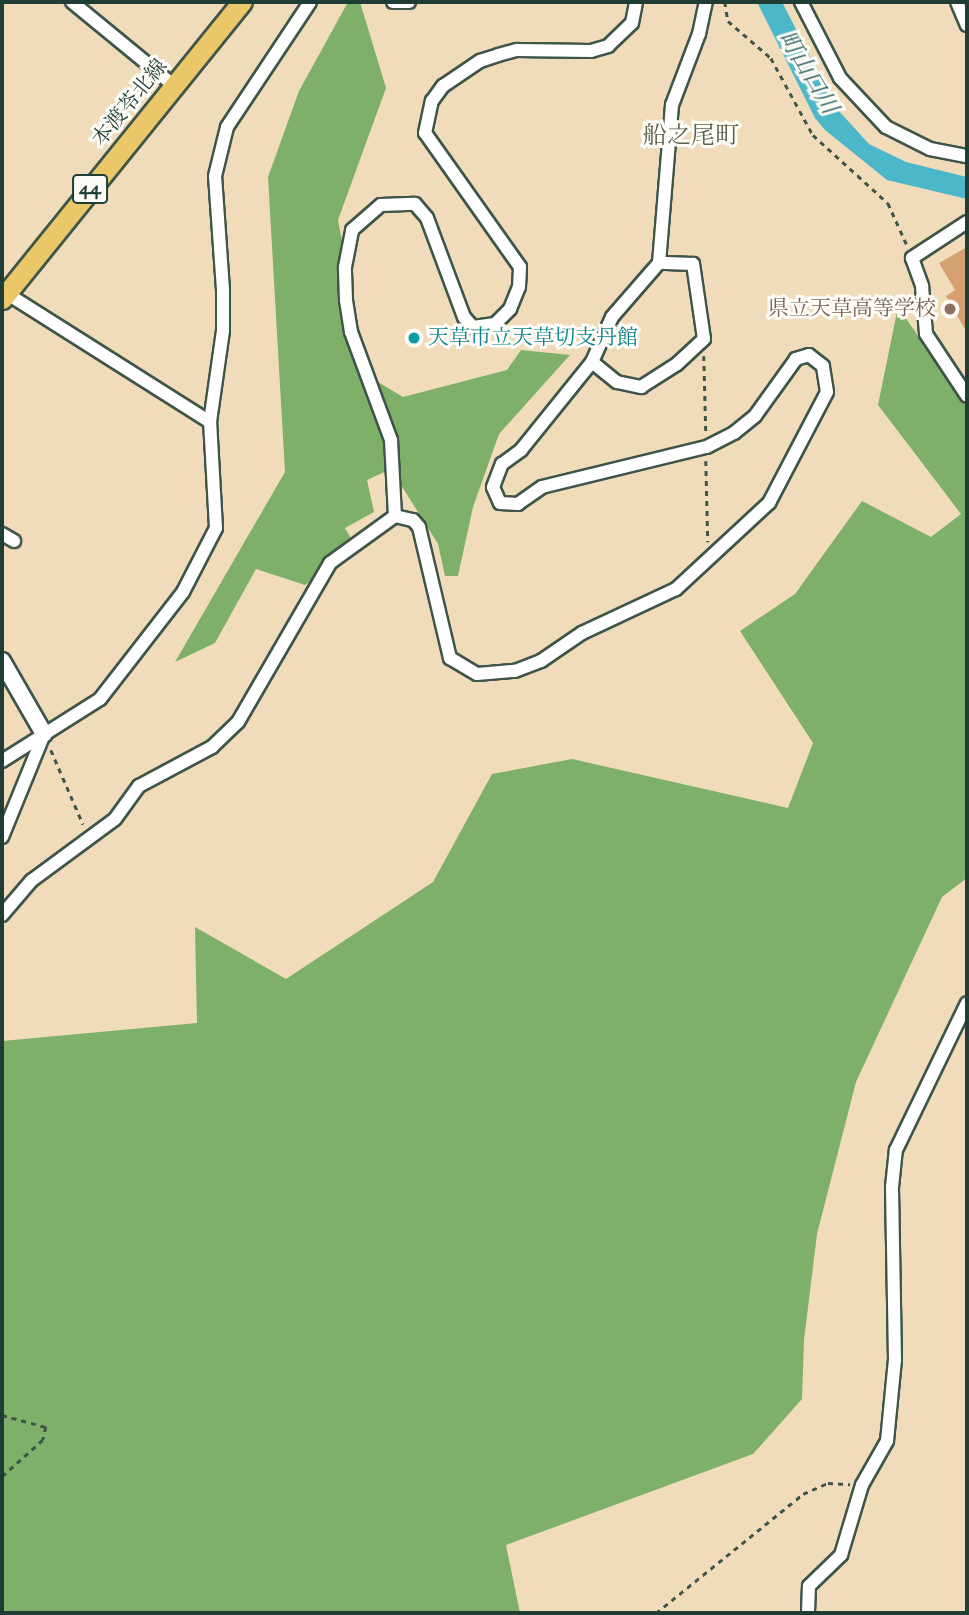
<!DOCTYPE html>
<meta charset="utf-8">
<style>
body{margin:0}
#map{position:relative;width:969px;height:1615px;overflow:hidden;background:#f0dcbb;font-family:"IM FELL DW Pica","Noto Serif JP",serif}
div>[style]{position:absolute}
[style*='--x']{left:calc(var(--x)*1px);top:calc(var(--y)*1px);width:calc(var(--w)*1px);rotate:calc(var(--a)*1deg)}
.forest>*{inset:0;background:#7eb06a}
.water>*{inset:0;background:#4db7ca}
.building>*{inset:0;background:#d4a071}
.path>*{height:2.5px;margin-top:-1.25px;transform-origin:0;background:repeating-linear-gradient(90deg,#3e5548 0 5px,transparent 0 10px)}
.roads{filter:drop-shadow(2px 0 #3e5548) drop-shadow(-2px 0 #3e5548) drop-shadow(0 2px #3e5548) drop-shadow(0 -2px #3e5548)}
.minor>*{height:12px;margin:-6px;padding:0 6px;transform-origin:6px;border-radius:6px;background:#fff}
.tertiary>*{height:16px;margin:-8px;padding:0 8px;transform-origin:8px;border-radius:8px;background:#fff}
.primary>*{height:19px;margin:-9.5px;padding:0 9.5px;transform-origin:9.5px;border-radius:9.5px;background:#eac769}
.dots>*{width:19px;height:19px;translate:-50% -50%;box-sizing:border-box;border:4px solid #fdfcf7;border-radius:50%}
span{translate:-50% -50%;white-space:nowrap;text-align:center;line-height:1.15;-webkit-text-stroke:6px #fdfcf7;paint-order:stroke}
.shield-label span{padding:2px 5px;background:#fdfcf7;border:2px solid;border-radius:5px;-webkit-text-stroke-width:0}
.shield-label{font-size:19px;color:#1f3d34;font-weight:700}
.street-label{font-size:21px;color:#1f3d34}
.education-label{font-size:21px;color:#785e54}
.right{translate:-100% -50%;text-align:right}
.culture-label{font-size:21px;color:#0d838f}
.left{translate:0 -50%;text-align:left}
.water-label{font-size:23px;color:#2d6261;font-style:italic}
.quarter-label{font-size:24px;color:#5e6049}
.frame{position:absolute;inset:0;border:4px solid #1f3d34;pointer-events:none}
</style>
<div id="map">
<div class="forest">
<i style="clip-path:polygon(348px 2px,360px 2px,386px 88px,338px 220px,368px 376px,403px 397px,507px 370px,521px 350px,570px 355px,499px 434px,473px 507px,458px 576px,445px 576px,438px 544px,391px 469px,367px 480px,374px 512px,345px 528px,356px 547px,305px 585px,256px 569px,215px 643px,175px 662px,285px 472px,268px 177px,299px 91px)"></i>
<i style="clip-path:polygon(898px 307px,967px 406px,967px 878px,942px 897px,856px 1082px,817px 1234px,804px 1340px,802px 1399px,753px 1454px,506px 1545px,520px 1613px,2px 1613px,2px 1041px,197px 1023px,195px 927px,286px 979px,433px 882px,492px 774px,572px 759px,788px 808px,813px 743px,740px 631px,795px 594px,862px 501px,931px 537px,961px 514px,878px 405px)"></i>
</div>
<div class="water">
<i style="clip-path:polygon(757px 2px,782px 2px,838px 110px,869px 144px,906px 162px,967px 177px,967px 199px,887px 180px,825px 130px,815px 118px)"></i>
</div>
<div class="building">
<i style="clip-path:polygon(967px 247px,967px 333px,946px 296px,955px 290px,939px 263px)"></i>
</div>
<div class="path">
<i style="--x:725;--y:2;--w:19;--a:81"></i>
<i style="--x:728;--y:21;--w:57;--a:40.7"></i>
<i style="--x:771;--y:58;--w:88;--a:61.4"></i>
<i style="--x:813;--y:135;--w:101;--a:42.2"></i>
<i style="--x:888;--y:203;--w:48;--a:65.6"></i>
<i style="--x:704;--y:356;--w:78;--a:88.5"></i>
<i style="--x:706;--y:461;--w:81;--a:88.6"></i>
<i style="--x:51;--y:750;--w:81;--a:66.6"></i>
<i style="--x:2;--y:1415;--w:46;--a:15.3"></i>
<i style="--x:46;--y:1427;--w:13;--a:103"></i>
<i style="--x:43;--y:1440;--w:55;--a:137.9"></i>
<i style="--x:656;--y:1613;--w:189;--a:-39"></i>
<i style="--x:803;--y:1494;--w:27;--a:-24"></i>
<i style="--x:828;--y:1483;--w:22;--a:3"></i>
</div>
<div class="roads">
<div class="minor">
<i style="--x:72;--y:2;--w:131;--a:39.4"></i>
<i style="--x:393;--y:2;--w:16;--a:0"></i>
<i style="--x:801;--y:2;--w:85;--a:62.8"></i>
<i style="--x:840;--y:78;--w:67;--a:46.8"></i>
<i style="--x:886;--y:127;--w:49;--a:26.6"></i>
<i style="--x:930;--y:149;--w:38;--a:11"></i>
<i style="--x:957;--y:2;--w:25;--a:67"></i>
<i style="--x:967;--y:222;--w:66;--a:146.8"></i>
<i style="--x:912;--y:258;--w:30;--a:70"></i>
<i style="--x:922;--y:286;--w:48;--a:85.2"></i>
<i style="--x:926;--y:334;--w:74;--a:56.5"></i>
<i style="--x:6;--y:293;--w:241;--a:32.3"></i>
<i style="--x:592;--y:362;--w:32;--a:39"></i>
<i style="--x:617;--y:382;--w:25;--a:12"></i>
<i style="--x:641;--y:387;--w:43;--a:-32.6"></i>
<i style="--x:677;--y:364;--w:37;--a:-43"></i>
<i style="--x:704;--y:339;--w:76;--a:-98.3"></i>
<i style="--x:693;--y:264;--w:34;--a:-178"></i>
<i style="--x:395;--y:516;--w:76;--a:-93"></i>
<i style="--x:391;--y:440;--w:115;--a:-110.3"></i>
<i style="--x:351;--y:332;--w:32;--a:-99"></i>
<i style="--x:346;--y:300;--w:33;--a:-92"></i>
<i style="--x:345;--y:267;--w:38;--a:-79"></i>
<i style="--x:352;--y:230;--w:38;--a:-41"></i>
<i style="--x:381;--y:205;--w:34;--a:-2"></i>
<i style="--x:415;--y:204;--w:18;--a:49"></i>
<i style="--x:427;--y:218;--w:106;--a:69.5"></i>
<i style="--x:464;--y:317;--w:13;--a:48"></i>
<i style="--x:473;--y:327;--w:22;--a:-8"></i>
<i style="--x:495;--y:324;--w:21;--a:-45"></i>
<i style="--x:510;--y:309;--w:24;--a:-68"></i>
<i style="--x:519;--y:287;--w:20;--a:-87"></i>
<i style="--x:520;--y:267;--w:164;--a:-125.3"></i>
<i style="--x:425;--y:133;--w:33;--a:-78"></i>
<i style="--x:432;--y:101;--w:19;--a:-54"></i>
<i style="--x:443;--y:86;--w:45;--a:-34"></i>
<i style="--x:480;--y:61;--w:19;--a:-18"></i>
<i style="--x:498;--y:55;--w:20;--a:-15"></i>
<i style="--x:517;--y:50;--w:74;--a:0.8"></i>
<i style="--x:591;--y:51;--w:18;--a:-16"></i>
<i style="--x:608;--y:46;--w:33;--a:-44"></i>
<i style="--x:632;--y:23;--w:21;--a:-79"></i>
<i style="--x:2;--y:534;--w:14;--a:30"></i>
<i style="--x:2;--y:761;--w:116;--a:-32.3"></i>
<i style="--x:100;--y:699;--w:135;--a:-52.2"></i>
<i style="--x:183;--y:592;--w:72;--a:-62.7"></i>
<i style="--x:216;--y:528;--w:106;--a:-93.2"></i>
<i style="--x:210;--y:422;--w:92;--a:-81.9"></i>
<i style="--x:223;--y:331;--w:41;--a:-90"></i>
<i style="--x:223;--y:290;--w:114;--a:-94"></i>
<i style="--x:215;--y:176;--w:50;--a:-76.2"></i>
<i style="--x:227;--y:127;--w:150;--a:-56.4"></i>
<i style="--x:2;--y:837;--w:111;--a:-67.8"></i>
<i style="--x:2;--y:915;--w:45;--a:-49.5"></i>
<i style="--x:31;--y:881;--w:104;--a:-36.4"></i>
<i style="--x:115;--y:819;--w:41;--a:-54"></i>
<i style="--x:139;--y:786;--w:83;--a:-28.1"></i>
<i style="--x:212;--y:747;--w:36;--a:-44"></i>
<i style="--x:238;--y:722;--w:184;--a:-59.9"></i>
<i style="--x:330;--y:563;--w:80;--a:-35.9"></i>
<i style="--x:395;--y:516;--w:18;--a:13"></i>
<i style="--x:413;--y:520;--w:9;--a:49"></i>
<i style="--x:419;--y:527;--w:135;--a:76.7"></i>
<i style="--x:450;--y:658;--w:31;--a:31"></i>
<i style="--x:477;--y:674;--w:38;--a:-5"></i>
<i style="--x:515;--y:671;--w:28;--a:-21"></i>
<i style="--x:541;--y:661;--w:50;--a:-34.3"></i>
<i style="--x:582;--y:633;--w:104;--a:-25.1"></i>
<i style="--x:676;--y:589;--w:127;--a:-42.8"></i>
<i style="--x:769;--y:503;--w:125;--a:-62.4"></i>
<i style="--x:827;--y:392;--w:26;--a:-99"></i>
<i style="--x:823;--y:366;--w:18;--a:-142"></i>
<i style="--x:809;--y:355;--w:14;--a:163"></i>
<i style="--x:796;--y:359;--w:70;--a:125.7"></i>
<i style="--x:755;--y:416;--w:27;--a:141"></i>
<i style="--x:734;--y:433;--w:31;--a:153"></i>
<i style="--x:706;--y:447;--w:169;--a:166.3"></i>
<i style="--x:542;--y:487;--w:29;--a:145"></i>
<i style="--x:518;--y:504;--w:18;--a:-177"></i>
<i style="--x:500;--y:503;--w:17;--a:-114"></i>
<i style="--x:493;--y:487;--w:25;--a:-69"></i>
<i style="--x:502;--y:464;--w:24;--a:-36"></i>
<i style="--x:521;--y:450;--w:113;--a:-51.1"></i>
<i style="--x:592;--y:362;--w:49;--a:-66"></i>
<i style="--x:612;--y:317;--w:72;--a:-49"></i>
<i style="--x:659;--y:263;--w:159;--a:-85.3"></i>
<i style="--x:672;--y:105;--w:76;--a:-69.2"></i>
<i style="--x:699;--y:34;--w:33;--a:-78"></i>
<i style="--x:808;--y:1613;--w:27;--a:-88"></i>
<i style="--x:809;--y:1586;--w:45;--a:-44.1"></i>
<i style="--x:841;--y:1555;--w:73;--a:-73.3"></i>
<i style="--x:862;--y:1485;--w:51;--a:-60.4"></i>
<i style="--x:887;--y:1441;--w:81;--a:-84.4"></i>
<i style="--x:895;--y:1360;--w:173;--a:-91"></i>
<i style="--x:892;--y:1187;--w:37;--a:-84"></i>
<i style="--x:896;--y:1150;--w:163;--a:-64.2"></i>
</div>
<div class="tertiary">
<i style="--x:2;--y:661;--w:84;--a:60.1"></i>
</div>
<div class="primary">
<i style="--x:2;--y:299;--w:382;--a:-51.1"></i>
</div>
</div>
<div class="dots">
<i style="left:950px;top:309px;background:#8d6e63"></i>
<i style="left:414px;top:338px;background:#0f9aa8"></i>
</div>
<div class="shield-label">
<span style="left:90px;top:189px">44</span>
</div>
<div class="street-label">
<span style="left:130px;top:103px;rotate:-51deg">本渡苓北線</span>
</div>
<div class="education-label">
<span class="right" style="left:936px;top:309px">県立天草高等学校</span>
</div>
<div class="culture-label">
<span class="left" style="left:428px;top:338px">天草市立天草切支丹館</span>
</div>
<div class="water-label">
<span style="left:807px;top:73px;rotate:59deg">町山口川</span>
</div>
<div class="quarter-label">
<span style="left:691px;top:137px">船之尾町</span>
</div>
<div class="frame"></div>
</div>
